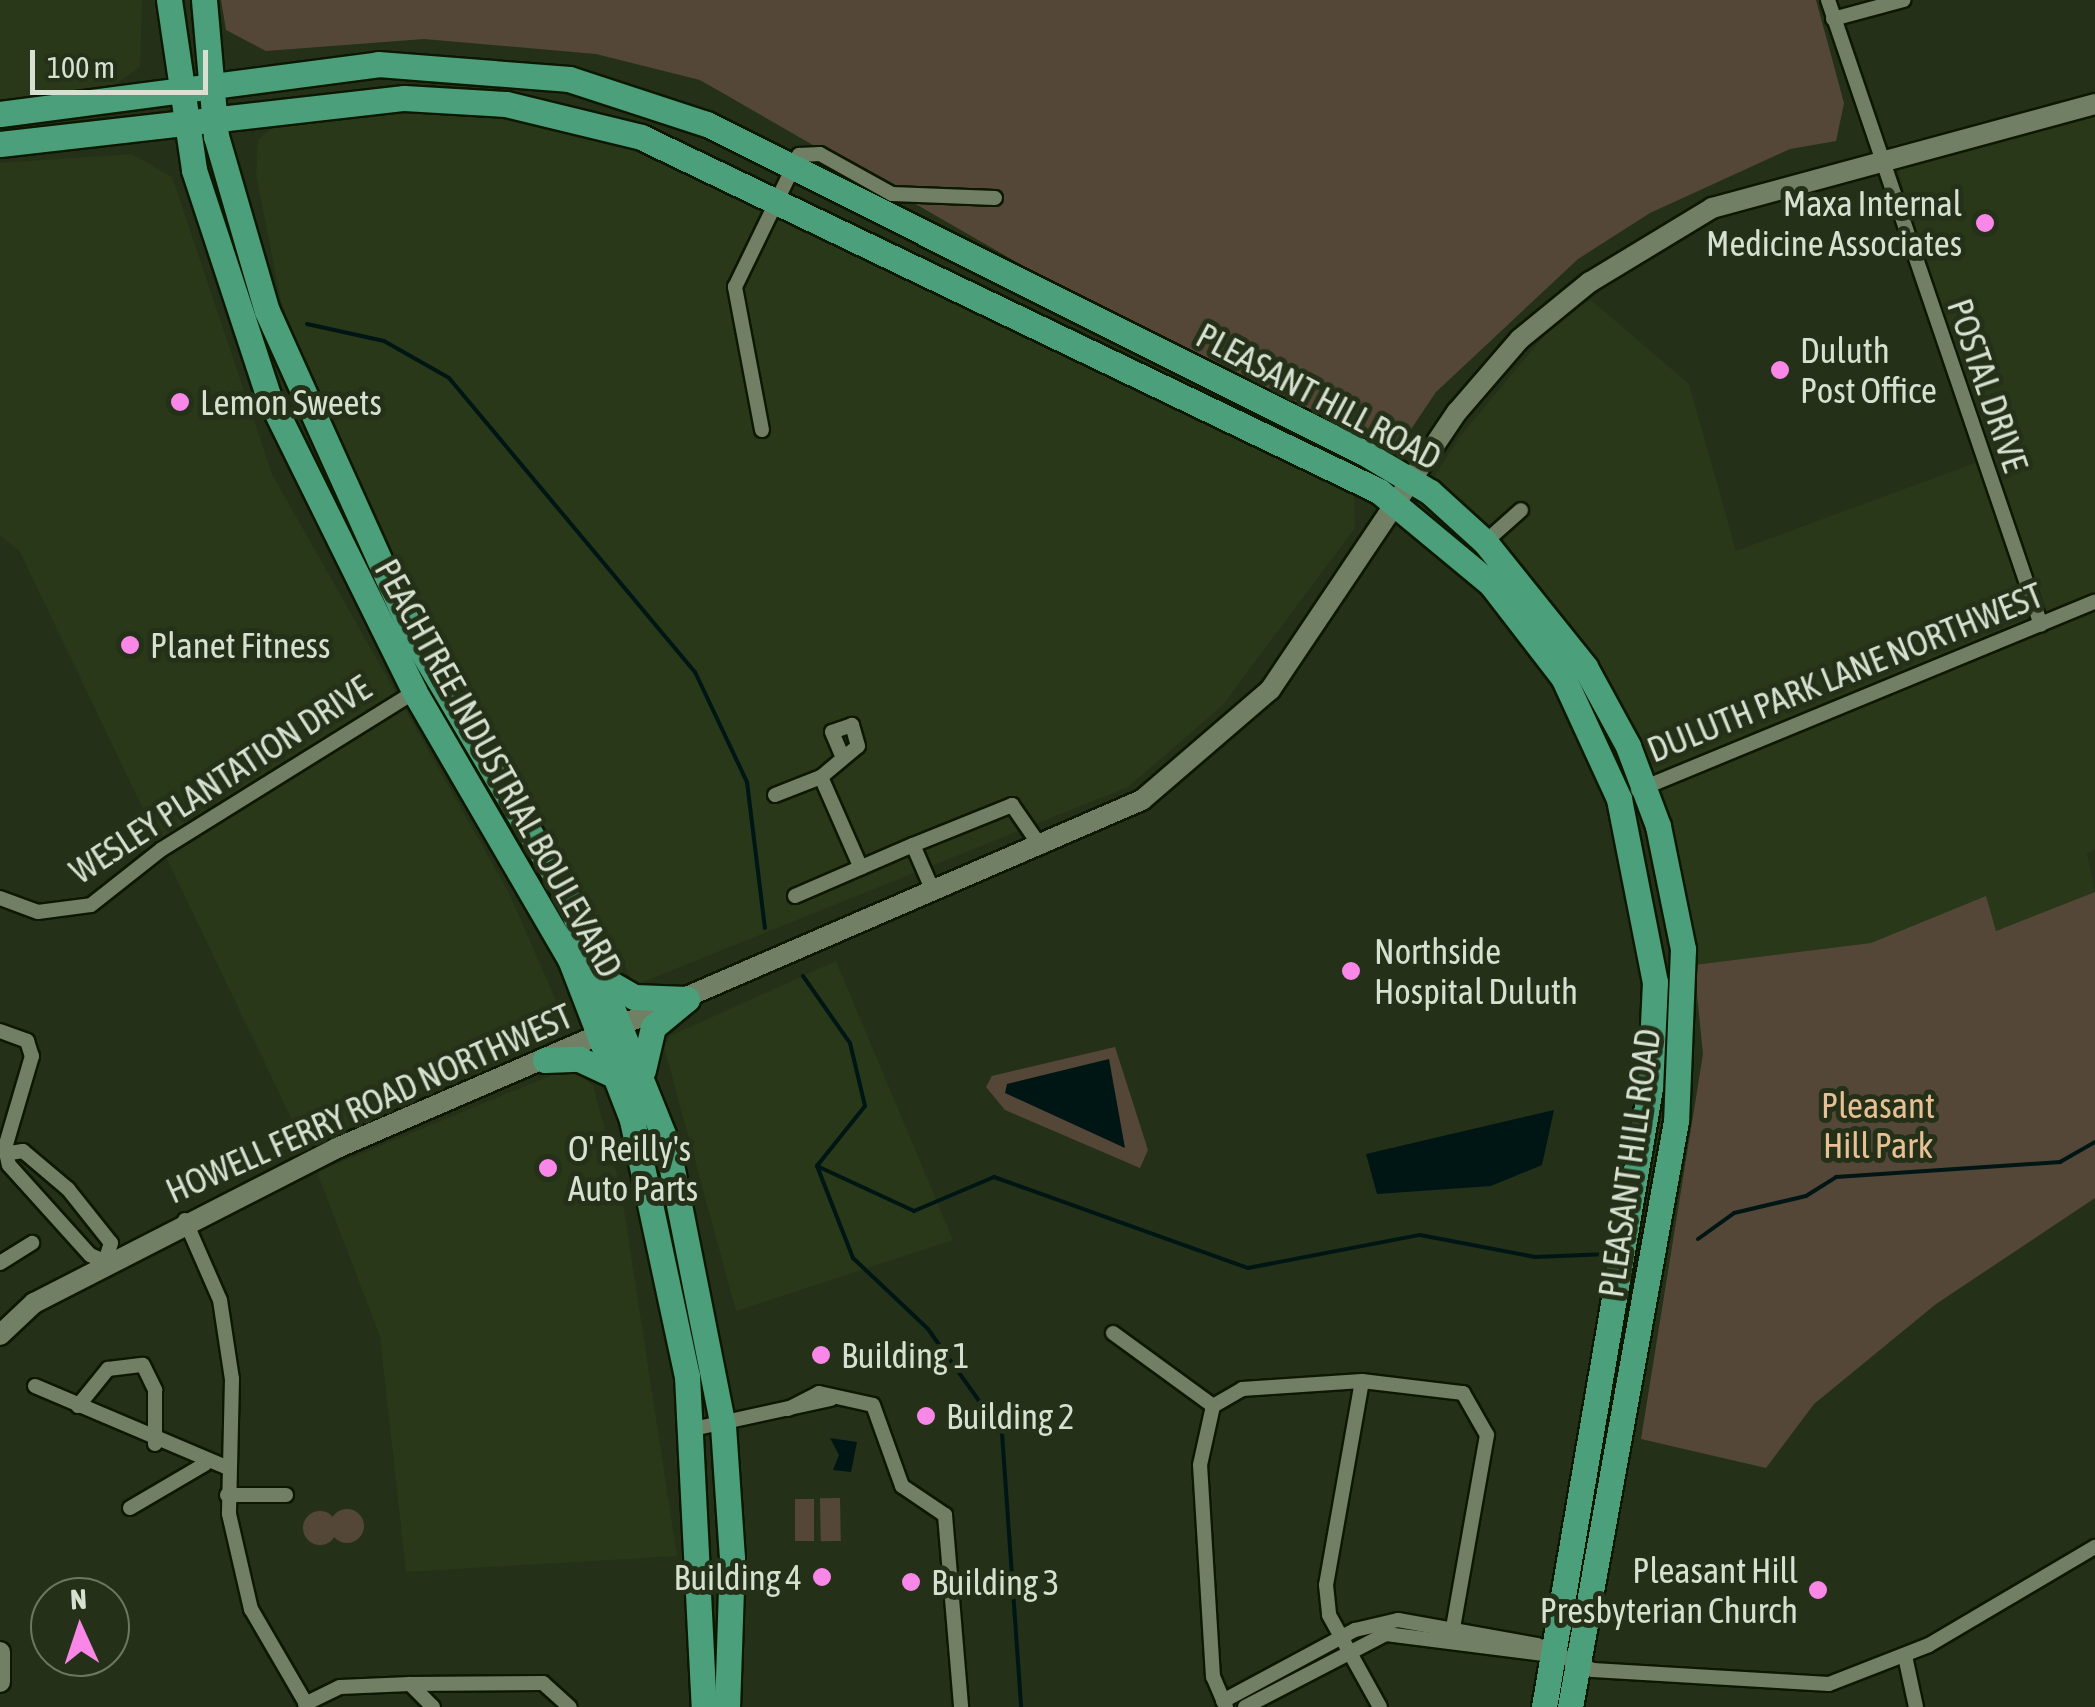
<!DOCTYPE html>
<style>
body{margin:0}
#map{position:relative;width:2095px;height:1707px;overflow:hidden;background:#243118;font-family:"Asap Condensed",sans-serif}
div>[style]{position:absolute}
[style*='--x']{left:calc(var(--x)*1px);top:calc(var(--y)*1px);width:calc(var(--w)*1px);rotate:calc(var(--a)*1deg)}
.built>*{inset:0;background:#283818}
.green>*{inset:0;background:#554738;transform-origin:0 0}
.round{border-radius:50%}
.water>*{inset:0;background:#001615}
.stream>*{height:4px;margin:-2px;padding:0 2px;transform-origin:2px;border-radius:2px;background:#001615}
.roads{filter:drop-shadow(2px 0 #0d1802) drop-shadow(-2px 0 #0d1802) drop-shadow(0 2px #0d1802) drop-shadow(0 -2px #0d1802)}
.street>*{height:14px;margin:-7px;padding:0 7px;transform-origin:7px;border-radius:7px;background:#718064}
.secondary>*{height:20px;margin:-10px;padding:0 10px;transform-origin:10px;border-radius:10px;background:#718064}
.highway>*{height:25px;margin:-12.5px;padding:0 12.5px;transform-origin:12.5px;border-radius:12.5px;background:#4ba07b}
.dots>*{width:28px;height:28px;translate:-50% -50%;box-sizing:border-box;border:5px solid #243118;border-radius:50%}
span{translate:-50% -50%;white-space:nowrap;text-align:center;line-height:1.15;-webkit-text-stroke:10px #243118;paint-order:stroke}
.poi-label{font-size:35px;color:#d8e0d1}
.right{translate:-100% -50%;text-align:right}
.left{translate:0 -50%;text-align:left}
.street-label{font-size:35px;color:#d8e0d1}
.park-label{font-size:35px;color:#e8c096}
.north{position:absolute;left:30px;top:1577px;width:100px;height:100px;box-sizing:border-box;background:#243118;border:2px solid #6c7762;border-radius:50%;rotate:357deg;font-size:28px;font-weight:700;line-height:40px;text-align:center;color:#d8e0d1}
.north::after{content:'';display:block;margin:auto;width:35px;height:45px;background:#f987e8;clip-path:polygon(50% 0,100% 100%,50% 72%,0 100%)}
.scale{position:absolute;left:30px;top:50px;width:178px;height:45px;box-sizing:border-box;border:5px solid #d8e0d1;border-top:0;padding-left:12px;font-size:30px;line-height:35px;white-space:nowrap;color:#d8e0d1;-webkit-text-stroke:8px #243118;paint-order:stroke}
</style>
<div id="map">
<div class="built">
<i style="clip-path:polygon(0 0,142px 0,140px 67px,111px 87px,0 104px)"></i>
<i style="clip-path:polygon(2095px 94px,2095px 849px,2087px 853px,2095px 892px,1996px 931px,1985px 897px,1871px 943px,1694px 965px,1635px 783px,1584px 685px,1414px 509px,1458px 439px,1562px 314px,1591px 300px,1689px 384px,1736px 551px,1975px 463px,1892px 145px)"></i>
<i style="clip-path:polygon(348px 110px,474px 111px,663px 154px,1354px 492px,1355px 528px,1222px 706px,1128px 787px,635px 985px,334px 454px,281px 301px,256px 175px,258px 140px,277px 124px)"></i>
<i style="clip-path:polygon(132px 154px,172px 177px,272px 474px,509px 893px,568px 1028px,305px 1147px,20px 552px,0 535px,0 163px)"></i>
<i style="clip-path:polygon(836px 961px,953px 1240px,736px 1311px,664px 1047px,670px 1036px)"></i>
<i style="clip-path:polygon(569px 1068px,593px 1085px,621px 1190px,677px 1556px,406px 1572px,380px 1336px,317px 1172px)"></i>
</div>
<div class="green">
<i style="clip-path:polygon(221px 0,1816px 0,1844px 103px,1836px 141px,1790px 149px,1650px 213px,1578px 259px,1436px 392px,1397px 450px,1381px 454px,1159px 344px,700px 80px,596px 54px,424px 39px,266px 51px,226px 30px)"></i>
<i style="clip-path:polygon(2095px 892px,2095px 1198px,1936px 1304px,1814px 1404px,1766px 1468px,1641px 1439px,1703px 1054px,1694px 965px,1871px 943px,1986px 896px,1996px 931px)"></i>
<i style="clip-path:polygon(1115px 1047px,1148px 1150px,1140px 1168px,1005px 1110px,986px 1087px,992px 1076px)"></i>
<i style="left:840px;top:1498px;width:43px;height:20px;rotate:89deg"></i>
<i style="left:795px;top:1499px;width:19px;height:42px"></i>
<i class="round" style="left:330px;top:1509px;width:34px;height:34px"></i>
<i class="round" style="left:303px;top:1511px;width:34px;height:34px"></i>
</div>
<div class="water">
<i style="clip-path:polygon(1109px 1059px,1125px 1148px,1005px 1093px,1007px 1084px)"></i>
<i style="clip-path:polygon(1554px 1110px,1542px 1165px,1491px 1186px,1377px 1194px,1366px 1154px)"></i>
<i style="clip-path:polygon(830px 1438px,857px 1442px,851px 1472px,833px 1470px,839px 1455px)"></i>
</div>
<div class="stream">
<i style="--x:307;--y:324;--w:79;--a:12.4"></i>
<i style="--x:384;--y:341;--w:75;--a:29.6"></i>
<i style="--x:449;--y:378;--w:383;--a:50.1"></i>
<i style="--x:695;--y:672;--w:122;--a:64.7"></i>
<i style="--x:747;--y:782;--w:147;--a:83"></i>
<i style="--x:803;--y:976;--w:82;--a:55"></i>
<i style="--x:850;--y:1043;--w:65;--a:76.6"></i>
<i style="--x:865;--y:1106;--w:77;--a:128.7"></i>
<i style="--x:817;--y:1166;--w:107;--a:24.9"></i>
<i style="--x:914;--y:1211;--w:87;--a:-23"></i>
<i style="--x:994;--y:1177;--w:270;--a:19.7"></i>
<i style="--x:1248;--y:1268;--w:175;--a:-10.9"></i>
<i style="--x:1420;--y:1235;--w:117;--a:10.8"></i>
<i style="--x:1535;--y:1257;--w:74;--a:-2.3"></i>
<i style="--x:817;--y:1166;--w:99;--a:68.6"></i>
<i style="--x:853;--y:1258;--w:103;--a:43.4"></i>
<i style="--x:928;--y:1329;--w:128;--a:54.6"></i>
<i style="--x:1002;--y:1433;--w:275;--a:86"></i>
<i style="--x:1698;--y:1239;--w:44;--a:-35.8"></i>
<i style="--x:1734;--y:1213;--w:74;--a:-13.3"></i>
<i style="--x:1806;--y:1196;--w:36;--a:-32"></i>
<i style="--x:1836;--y:1177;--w:225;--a:-3.8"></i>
<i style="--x:2060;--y:1162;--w:40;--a:-29.7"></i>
</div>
<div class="roads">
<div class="street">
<i style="--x:1828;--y:0;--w:660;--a:71.18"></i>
<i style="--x:1833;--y:19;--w:73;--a:-15"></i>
<i style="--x:762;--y:430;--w:146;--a:-100.7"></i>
<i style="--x:735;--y:287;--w:147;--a:-64.1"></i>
<i style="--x:799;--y:155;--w:21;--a:-3"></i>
<i style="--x:820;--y:154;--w:82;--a:29.1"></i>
<i style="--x:892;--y:194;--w:103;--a:2.2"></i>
<i style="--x:1485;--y:542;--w:48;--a:-41.6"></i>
<i style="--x:821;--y:777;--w:48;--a:-40"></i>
<i style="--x:858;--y:746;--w:22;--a:-106"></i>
<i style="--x:852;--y:725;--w:21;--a:161"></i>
<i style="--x:832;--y:732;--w:23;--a:67"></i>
<i style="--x:1638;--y:790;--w:494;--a:-22.4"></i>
<i style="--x:775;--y:795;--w:49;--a:-21.4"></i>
<i style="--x:821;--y:777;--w:99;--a:66.3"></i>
<i style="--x:913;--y:845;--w:107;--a:-22"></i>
<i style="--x:1012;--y:805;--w:51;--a:55.4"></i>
<i style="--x:795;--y:896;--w:129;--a:-23.4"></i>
<i style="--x:913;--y:845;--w:50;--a:66.5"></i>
<i style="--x:0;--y:898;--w:40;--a:20.2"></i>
<i style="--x:38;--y:912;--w:53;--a:-7.5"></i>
<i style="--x:91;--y:905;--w:90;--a:-38.3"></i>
<i style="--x:162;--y:849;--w:303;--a:-31.9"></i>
<i style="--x:0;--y:1031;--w:29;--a:20"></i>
<i style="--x:27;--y:1041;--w:16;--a:72"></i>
<i style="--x:32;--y:1056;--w:96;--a:106.4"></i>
<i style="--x:5;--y:1148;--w:17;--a:77"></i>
<i style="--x:9;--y:1165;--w:121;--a:48"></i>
<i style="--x:90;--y:1255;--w:21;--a:23"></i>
<i style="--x:10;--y:1153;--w:13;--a:-9"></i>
<i style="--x:23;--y:1151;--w:59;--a:40.2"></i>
<i style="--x:68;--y:1189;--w:69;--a:51.5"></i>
<i style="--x:111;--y:1243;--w:16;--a:108"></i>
<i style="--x:185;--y:1220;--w:87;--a:66.4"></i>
<i style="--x:220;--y:1300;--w:80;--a:81.4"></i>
<i style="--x:232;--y:1379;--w:135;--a:91.3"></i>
<i style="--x:229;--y:1514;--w:98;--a:77"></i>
<i style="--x:251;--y:1609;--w:113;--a:59.8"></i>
<i style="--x:0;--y:1263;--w:38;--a:-32"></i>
<i style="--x:1113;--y:1333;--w:124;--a:36.1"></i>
<i style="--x:1362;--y:1381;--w:207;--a:100"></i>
<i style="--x:1326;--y:1585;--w:30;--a:84"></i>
<i style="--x:1329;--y:1615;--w:105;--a:61"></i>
<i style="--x:35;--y:1386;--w:210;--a:23"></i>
<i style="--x:78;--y:1406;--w:48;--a:-51"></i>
<i style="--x:108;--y:1369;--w:35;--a:-7"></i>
<i style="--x:143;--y:1365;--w:28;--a:64"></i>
<i style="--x:155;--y:1390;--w:54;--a:90"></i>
<i style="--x:788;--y:1409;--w:35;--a:-27"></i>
<i style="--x:819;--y:1393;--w:55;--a:12.5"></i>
<i style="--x:873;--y:1405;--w:86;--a:70.3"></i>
<i style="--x:902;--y:1486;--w:52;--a:34"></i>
<i style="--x:945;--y:1515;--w:193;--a:85.2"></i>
<i style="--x:693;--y:1429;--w:141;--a:-12.3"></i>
<i style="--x:227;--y:1495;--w:59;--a:0"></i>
<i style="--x:130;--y:1508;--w:87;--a:-30.4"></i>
<i style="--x:1905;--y:1656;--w:52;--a:77.8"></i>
<i style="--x:1223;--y:1701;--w:150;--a:-28.3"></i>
<i style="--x:1355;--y:1630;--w:44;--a:-13.1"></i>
<i style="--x:1398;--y:1620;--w:141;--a:10.2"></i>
<i style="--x:1537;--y:1645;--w:61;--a:24.1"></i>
<i style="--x:1593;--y:1670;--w:236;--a:3.4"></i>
<i style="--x:1829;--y:1684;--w:107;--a:-21.3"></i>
<i style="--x:1929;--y:1645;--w:193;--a:-30.6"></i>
<i style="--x:305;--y:1704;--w:39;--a:-26"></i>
<i style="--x:340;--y:1687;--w:70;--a:-2.5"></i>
<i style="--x:433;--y:1707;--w:33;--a:-135"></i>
<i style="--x:410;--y:1684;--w:133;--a:-0.4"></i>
<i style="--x:543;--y:1683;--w:36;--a:42"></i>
<i style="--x:1226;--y:1707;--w:33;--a:-113"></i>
<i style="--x:1213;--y:1677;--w:212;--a:-93.5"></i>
<i style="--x:1200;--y:1465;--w:60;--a:-77.6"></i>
<i style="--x:1213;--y:1406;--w:34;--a:-30"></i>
<i style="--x:1242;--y:1389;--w:120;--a:-3.8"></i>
<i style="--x:1362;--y:1381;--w:102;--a:6.8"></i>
<i style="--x:1463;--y:1393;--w:48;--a:60.3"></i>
<i style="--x:1487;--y:1435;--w:196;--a:100"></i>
<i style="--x:1245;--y:1707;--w:159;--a:-27.4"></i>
<i style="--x:1386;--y:1634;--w:167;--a:7.2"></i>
</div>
<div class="secondary">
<i style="--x:0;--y:1335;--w:47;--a:-43.3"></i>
<i style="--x:34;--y:1303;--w:340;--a:-27.1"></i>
<i style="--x:337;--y:1148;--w:877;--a:-23.38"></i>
<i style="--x:1142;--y:800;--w:169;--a:-40.7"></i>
<i style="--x:1270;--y:690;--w:335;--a:-56.1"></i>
<i style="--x:1457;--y:412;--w:96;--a:-49.2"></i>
<i style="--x:1520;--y:339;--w:90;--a:-39.2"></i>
<i style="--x:1590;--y:282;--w:143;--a:-31.2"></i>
<i style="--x:1712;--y:208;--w:397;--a:-15.2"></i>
<i style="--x:0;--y:1652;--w:30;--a:90"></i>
</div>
<div class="highway">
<i style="--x:169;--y:0;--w:172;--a:81.6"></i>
<i style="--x:194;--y:170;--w:237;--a:71.8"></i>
<i style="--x:268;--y:395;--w:330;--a:63.7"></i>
<i style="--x:414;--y:691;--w:310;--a:59.8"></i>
<i style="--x:570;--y:959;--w:173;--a:68.9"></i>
<i style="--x:632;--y:1120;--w:262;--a:77.9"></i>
<i style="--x:687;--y:1376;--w:331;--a:87.1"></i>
<i style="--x:204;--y:0;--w:137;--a:85"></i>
<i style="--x:216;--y:136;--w:182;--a:73.8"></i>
<i style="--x:267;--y:311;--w:362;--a:65.7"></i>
<i style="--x:416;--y:641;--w:294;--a:59.3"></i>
<i style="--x:566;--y:894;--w:270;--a:68"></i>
<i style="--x:667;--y:1144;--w:288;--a:78.8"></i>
<i style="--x:723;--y:1426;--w:132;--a:86.1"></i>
<i style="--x:732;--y:1558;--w:149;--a:91.9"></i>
<i style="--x:0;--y:114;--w:381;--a:-7.5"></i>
<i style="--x:378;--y:64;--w:192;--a:4.5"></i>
<i style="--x:569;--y:79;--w:145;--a:18.1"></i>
<i style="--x:707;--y:124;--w:733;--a:26.57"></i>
<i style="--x:1363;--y:452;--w:78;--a:30.8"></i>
<i style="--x:1430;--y:492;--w:74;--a:42.3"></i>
<i style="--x:1485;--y:542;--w:160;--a:51.3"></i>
<i style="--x:1585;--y:667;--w:90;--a:61.4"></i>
<i style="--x:1628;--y:746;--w:85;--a:69.4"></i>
<i style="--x:1658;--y:826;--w:126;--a:78.5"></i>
<i style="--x:1683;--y:949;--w:172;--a:92.3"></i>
<i style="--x:1676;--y:1121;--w:596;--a:100.25"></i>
<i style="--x:0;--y:144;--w:407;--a:-6.5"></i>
<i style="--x:404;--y:98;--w:102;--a:3.4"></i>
<i style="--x:506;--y:104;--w:139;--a:13.7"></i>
<i style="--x:641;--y:137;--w:819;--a:25.63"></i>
<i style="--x:1379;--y:491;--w:146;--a:39.7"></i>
<i style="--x:1491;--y:584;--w:118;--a:52.3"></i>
<i style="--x:1563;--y:677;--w:134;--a:65.3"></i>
<i style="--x:1619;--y:799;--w:187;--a:78.9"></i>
<i style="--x:1655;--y:982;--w:106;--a:92.7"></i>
<i style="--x:1650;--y:1088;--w:628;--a:99.72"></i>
<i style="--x:603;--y:979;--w:36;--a:30"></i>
<i style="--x:634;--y:997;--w:53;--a:2.2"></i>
<i style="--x:545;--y:1060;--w:34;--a:-2"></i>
<i style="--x:579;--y:1059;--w:43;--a:24.8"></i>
<i style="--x:643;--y:1070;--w:44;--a:-76.9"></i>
<i style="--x:653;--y:1027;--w:44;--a:-39.5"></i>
</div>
</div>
<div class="dots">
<i style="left:1985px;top:223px;background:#f987e8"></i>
<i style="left:1780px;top:370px;background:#f987e8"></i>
<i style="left:180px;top:402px;background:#f987e8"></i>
<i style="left:130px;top:645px;background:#f987e8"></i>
<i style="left:1351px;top:971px;background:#f987e8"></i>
<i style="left:548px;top:1168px;background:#f987e8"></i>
<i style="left:821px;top:1355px;background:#f987e8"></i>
<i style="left:926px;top:1416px;background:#f987e8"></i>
<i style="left:822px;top:1577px;background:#f987e8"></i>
<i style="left:911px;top:1582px;background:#f987e8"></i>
<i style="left:1818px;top:1590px;background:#f987e8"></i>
</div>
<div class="poi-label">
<span class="right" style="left:1962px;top:223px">Maxa Internal<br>Medicine Associates</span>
<span class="left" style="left:1800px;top:370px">Duluth<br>Post Office</span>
<span class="left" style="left:200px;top:402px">Lemon Sweets</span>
<span class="left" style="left:150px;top:645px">Planet Fitness</span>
<span class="left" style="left:1374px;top:971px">Northside<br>Hospital Duluth</span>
<span class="left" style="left:568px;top:1168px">O' Reilly's<br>Auto Parts</span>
<span class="left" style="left:841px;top:1355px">Building 1</span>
<span class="left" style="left:946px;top:1416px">Building 2</span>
<span class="right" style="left:1798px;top:1590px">Pleasant Hill<br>Presbyterian Church</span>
<span class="right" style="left:802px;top:1577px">Building 4</span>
<span class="left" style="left:931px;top:1582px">Building 3</span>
</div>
<div class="street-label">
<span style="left:1988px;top:385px;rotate:71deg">POSTAL DRIVE</span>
<span style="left:1319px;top:396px;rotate:28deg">PLEASANT HILL ROAD</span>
<span style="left:1845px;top:672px;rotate:-22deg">DULUTH PARK LANE NORTHWEST</span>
<span style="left:499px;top:768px;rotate:61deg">PEACHTREE INDUSTRIAL BOULEVARD</span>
<span style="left:220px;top:779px;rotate:-33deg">WESLEY PLANTATION DRIVE</span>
<span style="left:369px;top:1103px;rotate:-24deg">HOWELL FERRY ROAD NORTHWEST</span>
<span style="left:1629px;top:1163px;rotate:-82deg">PLEASANT HILL ROAD</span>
</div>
<div class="park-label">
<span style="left:1878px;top:1125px">Pleasant<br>Hill Park</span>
</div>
<div class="north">N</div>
<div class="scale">100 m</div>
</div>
